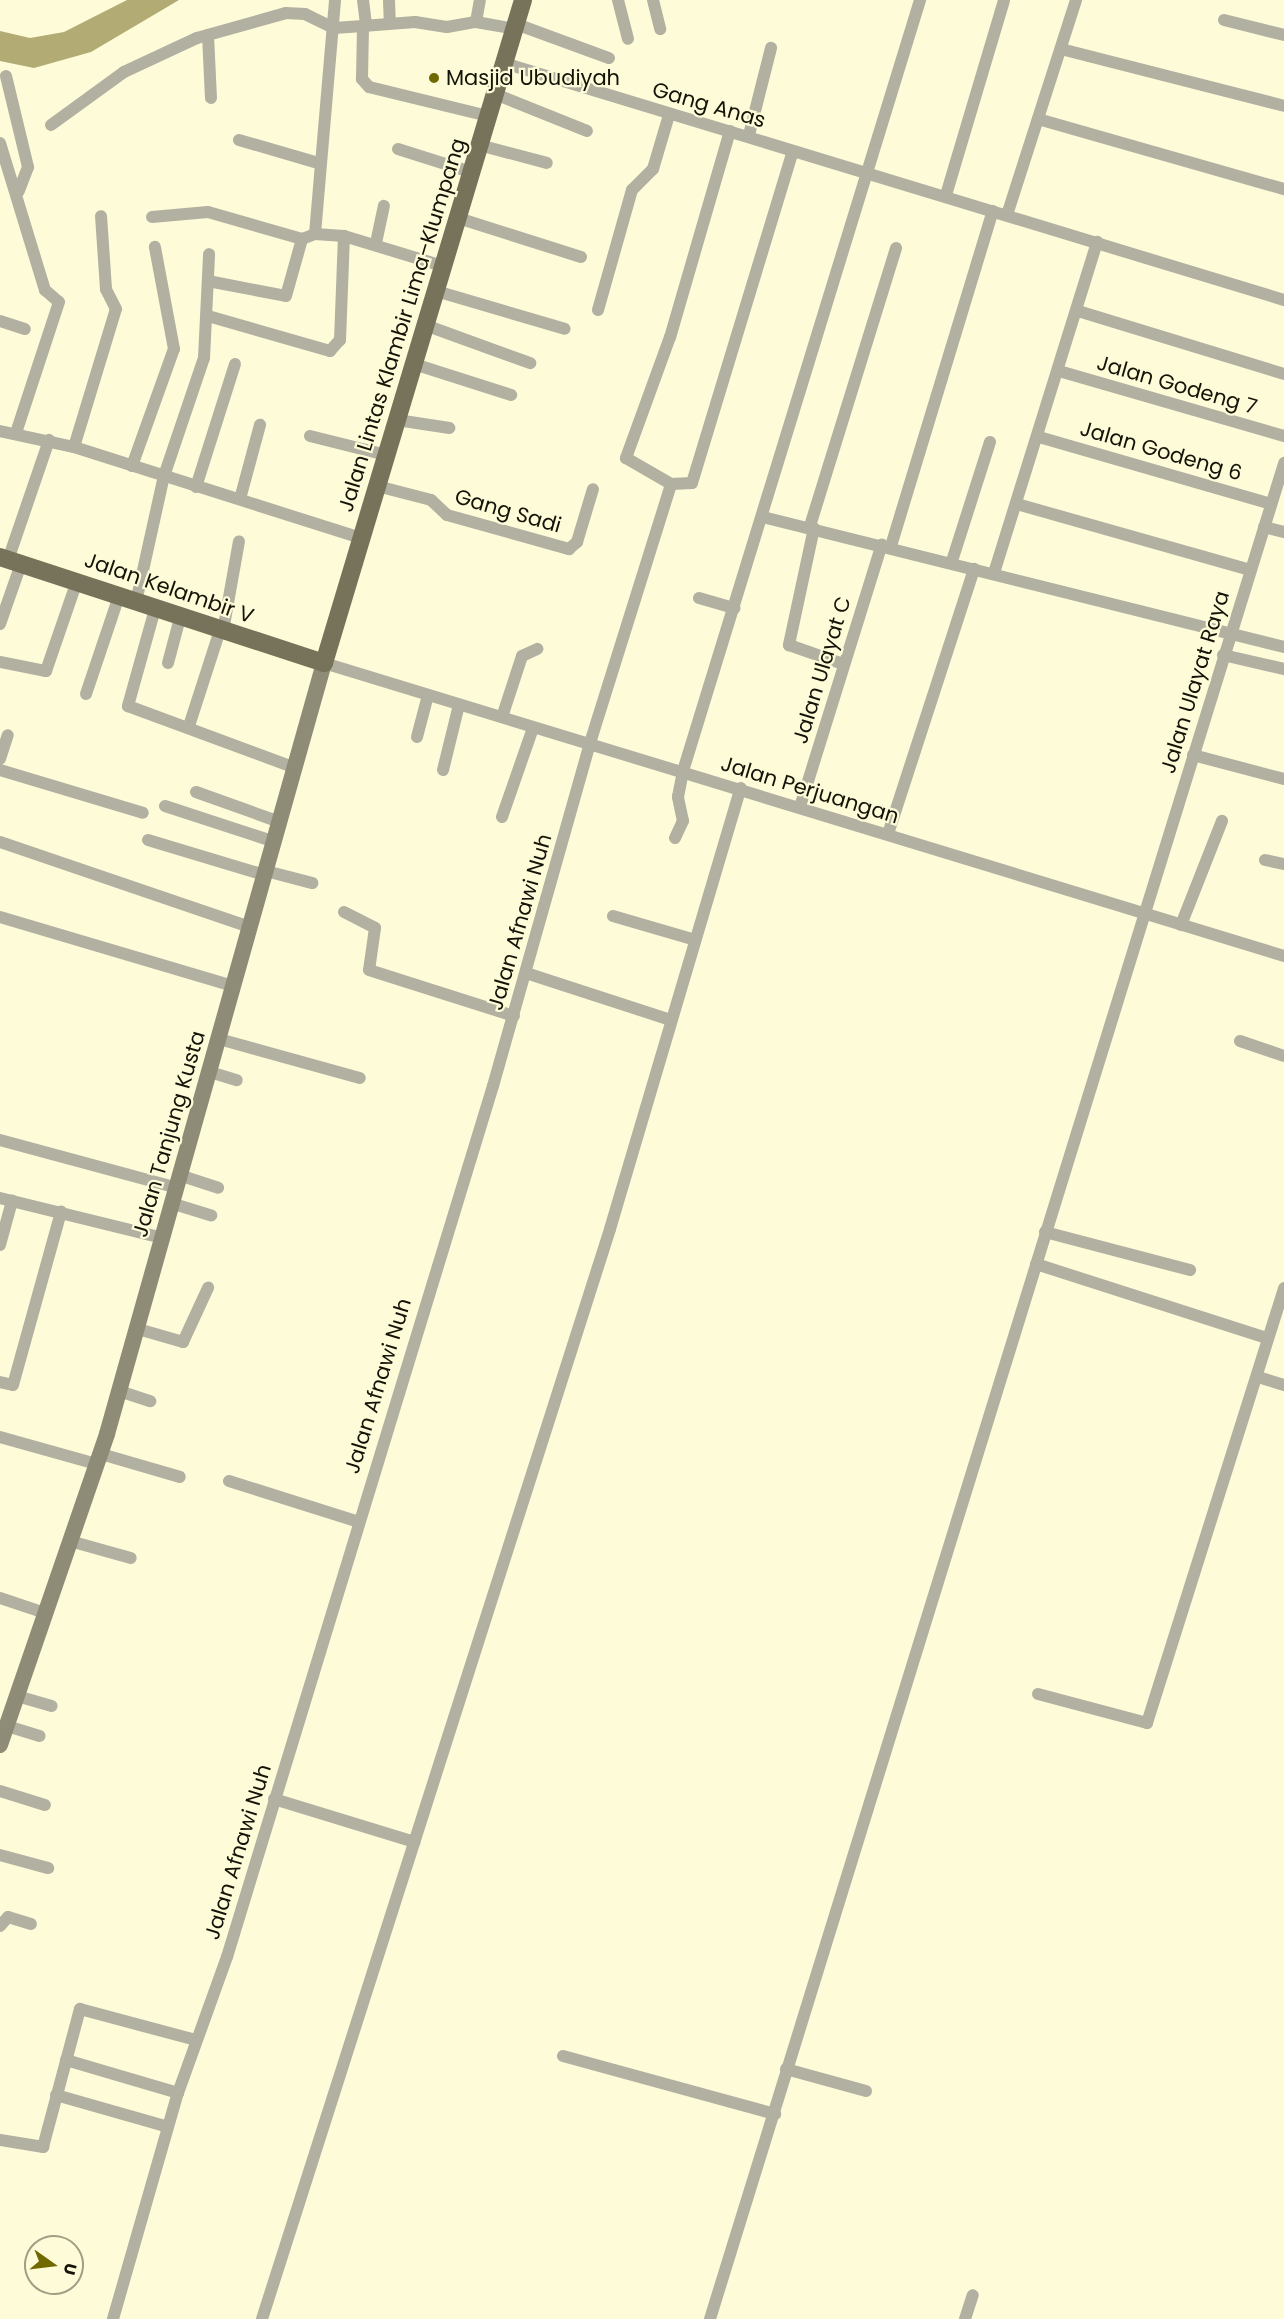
<!DOCTYPE html>
<meta charset="utf-8">
<style>
body{margin:0}
#map{position:relative;width:1284px;height:2319px;overflow:hidden;background:#fefbd9;font-family:Poppins,sans-serif}
div>[style]{position:absolute}
[style*='--x']{left:calc(var(--x)*1px);top:calc(var(--y)*1px);width:calc(var(--w)*1px);rotate:calc(var(--a)*1deg)}
.water>*{inset:0;background:#b2ac74}
.street>*{height:12px;margin:-6px;padding:0 6px;transform-origin:6px;border-radius:6px;background:#b1b0a1}
.secondary>*{height:16px;margin:-8px;padding:0 8px;transform-origin:8px;border-radius:8px;background:#8e8c77}
.primary>*{height:18px;margin:-9px;padding:0 9px;transform-origin:9px;border-radius:9px;background:#76735a}
.dots>*{width:16px;height:16px;translate:-50% -50%;box-sizing:border-box;border:3px solid #fefbd9;border-radius:50%}
span{translate:-50% -50%;white-space:nowrap;text-align:center;line-height:1.15;-webkit-text-stroke:4.5px #fefbd9;paint-order:stroke}
.poi-label{font-size:21px;color:#141307}
.left{translate:0 -50%;text-align:left}
.street-label{font-size:21px;color:#141307}
.north{position:absolute;left:24px;top:2235px;width:60px;height:60px;box-sizing:border-box;background:#fefbd9;border:2px solid #a09e85;border-radius:50%;rotate:104deg;font-size:16px;font-weight:700;line-height:24px;text-align:center;color:#141307}
.north::after{content:'';display:block;margin:auto;width:21px;height:27px;background:#726800;clip-path:polygon(50% 0,100% 100%,50% 72%,0 100%)}
</style>
<div id="map">
<div class="water">
<i style="clip-path:polygon(127px 0,179px 0,91px 52px,34px 68px,0 61px,0 31px,30px 38px,64px 32px)"></i>
</div>
<div class="street">
<i style="--x:363;--y:0;--w:25;--a:83"></i>
<i style="--x:389;--y:0;--w:23;--a:88"></i>
<i style="--x:618;--y:0;--w:40;--a:75.6"></i>
<i style="--x:653;--y:0;--w:30;--a:76"></i>
<i style="--x:1224;--y:20;--w:62;--a:14"></i>
<i style="--x:476;--y:22;--w:22;--a:-80"></i>
<i style="--x:516;--y:24;--w:99;--a:20.1"></i>
<i style="--x:208;--y:35;--w:63;--a:87.3"></i>
<i style="--x:1061;--y:49;--w:230;--a:14.3"></i>
<i style="--x:504;--y:63;--w:815;--a:16.9"></i>
<i style="--x:6;--y:76;--w:94;--a:76.4"></i>
<i style="--x:28;--y:167;--w:26;--a:111"></i>
<i style="--x:495;--y:94;--w:99;--a:21.9"></i>
<i style="--x:488;--y:116;--w:122;--a:-166.3"></i>
<i style="--x:369;--y:87;--w:11;--a:-131"></i>
<i style="--x:362;--y:79;--w:53;--a:-88.9"></i>
<i style="--x:363;--y:26;--w:52;--a:-4.4"></i>
<i style="--x:415;--y:22;--w:32;--a:9"></i>
<i style="--x:447;--y:27;--w:29;--a:-10"></i>
<i style="--x:476;--y:22;--w:40;--a:10"></i>
<i style="--x:1038;--y:119;--w:256;--a:15.9"></i>
<i style="--x:51;--y:125;--w:90;--a:-36"></i>
<i style="--x:124;--y:72;--w:81;--a:-25"></i>
<i style="--x:197;--y:38;--w:92;--a:-15.7"></i>
<i style="--x:286;--y:13;--w:19;--a:3"></i>
<i style="--x:305;--y:14;--w:32;--a:26"></i>
<i style="--x:334;--y:28;--w:29;--a:-4"></i>
<i style="--x:730;--y:131;--w:215;--a:106.2"></i>
<i style="--x:670;--y:337;--w:129;--a:110"></i>
<i style="--x:626;--y:458;--w:52;--a:30"></i>
<i style="--x:671;--y:484;--w:21;--a:-3"></i>
<i style="--x:692;--y:483;--w:347;--a:-73.1"></i>
<i style="--x:749;--y:135;--w:90;--a:-75.8"></i>
<i style="--x:239;--y:140;--w:82;--a:16.2"></i>
<i style="--x:0;--y:143;--w:154;--a:73"></i>
<i style="--x:45;--y:290;--w:18;--a:41"></i>
<i style="--x:59;--y:302;--w:138;--a:108.2"></i>
<i style="--x:479;--y:145;--w:70;--a:14.8"></i>
<i style="--x:398;--y:149;--w:77;--a:17.5"></i>
<i style="--x:946;--y:195;--w:203;--a:-73.4"></i>
<i style="--x:1007;--y:215;--w:226;--a:-72.2"></i>
<i style="--x:152;--y:217;--w:56;--a:-5.1"></i>
<i style="--x:208;--y:212;--w:98;--a:16"></i>
<i style="--x:302;--y:239;--w:14;--a:-21"></i>
<i style="--x:315;--y:234;--w:29;--a:4"></i>
<i style="--x:458;--y:218;--w:129;--a:17.6"></i>
<i style="--x:315;--y:234;--w:235;--a:-85.1"></i>
<i style="--x:376;--y:243;--w:38;--a:-78"></i>
<i style="--x:208;--y:281;--w:79;--a:10.9"></i>
<i style="--x:286;--y:296;--w:59;--a:-74.3"></i>
<i style="--x:436;--y:291;--w:134;--a:16.4"></i>
<i style="--x:598;--y:310;--w:125;--a:-74.2"></i>
<i style="--x:632;--y:190;--w:30;--a:-45"></i>
<i style="--x:653;--y:169;--w:56;--a:-73.5"></i>
<i style="--x:1078;--y:311;--w:215;--a:17"></i>
<i style="--x:208;--y:316;--w:127;--a:16"></i>
<i style="--x:330;--y:351;--w:15;--a:-48"></i>
<i style="--x:340;--y:340;--w:104;--a:-87.8"></i>
<i style="--x:344;--y:236;--w:103;--a:16.9"></i>
<i style="--x:0;--y:321;--w:26;--a:18"></i>
<i style="--x:425;--y:325;--w:112;--a:19.9"></i>
<i style="--x:414;--y:364;--w:102;--a:17.7"></i>
<i style="--x:1059;--y:371;--w:234;--a:16.1"></i>
<i style="--x:397;--y:420;--w:53;--a:8.7"></i>
<i style="--x:0;--y:431;--w:76;--a:12.2"></i>
<i style="--x:74;--y:447;--w:301;--a:17.6"></i>
<i style="--x:310;--y:436;--w:78;--a:14"></i>
<i style="--x:1039;--y:437;--w:241;--a:16.1"></i>
<i style="--x:74;--y:447;--w:144;--a:-73.1"></i>
<i style="--x:116;--y:309;--w:22;--a:-117"></i>
<i style="--x:106;--y:289;--w:73;--a:-93.9"></i>
<i style="--x:132;--y:466;--w:124;--a:-70.3"></i>
<i style="--x:174;--y:349;--w:104;--a:-100.6"></i>
<i style="--x:377;--y:486;--w:56;--a:14.5"></i>
<i style="--x:431;--y:500;--w:22;--a:43"></i>
<i style="--x:447;--y:515;--w:127;--a:15.6"></i>
<i style="--x:569;--y:549;--w:11;--a:-41"></i>
<i style="--x:577;--y:542;--w:55;--a:-73.2"></i>
<i style="--x:196;--y:487;--w:129;--a:-72.4"></i>
<i style="--x:240;--y:499;--w:77;--a:-74.9"></i>
<i style="--x:1017;--y:504;--w:242;--a:15.8"></i>
<i style="--x:763;--y:517;--w:537;--a:14.01"></i>
<i style="--x:810;--y:526;--w:291;--a:-72.8"></i>
<i style="--x:1264;--y:527;--w:21;--a:14"></i>
<i style="--x:814;--y:528;--w:120;--a:102.1"></i>
<i style="--x:789;--y:645;--w:57;--a:19.4"></i>
<i style="--x:891;--y:546;--w:350;--a:-73.1"></i>
<i style="--x:8;--y:560;--w:127;--a:-71.1"></i>
<i style="--x:952;--y:561;--w:125;--a:-72.3"></i>
<i style="--x:994;--y:573;--w:347;--a:-72.7"></i>
<i style="--x:699;--y:598;--w:37;--a:16"></i>
<i style="--x:136;--y:602;--w:129;--a:-77.5"></i>
<i style="--x:164;--y:476;--w:125;--a:-71.3"></i>
<i style="--x:204;--y:358;--w:104;--a:-87.2"></i>
<i style="--x:155;--y:609;--w:101;--a:105.6"></i>
<i style="--x:128;--y:706;--w:176;--a:20.3"></i>
<i style="--x:0;--y:624;--w:64;--a:-70.7"></i>
<i style="--x:223;--y:631;--w:91;--a:-79.9"></i>
<i style="--x:1223;--y:655;--w:63;--a:12.9"></i>
<i style="--x:0;--y:662;--w:47;--a:11.1"></i>
<i style="--x:46;--y:671;--w:95;--a:-71"></i>
<i style="--x:168;--y:663;--w:47;--a:-75.1"></i>
<i style="--x:324;--y:663;--w:1004;--a:16.97"></i>
<i style="--x:86;--y:694;--w:103;--a:-71.4"></i>
<i style="--x:502;--y:717;--w:64;--a:-71.8"></i>
<i style="--x:522;--y:656;--w:17;--a:-25"></i>
<i style="--x:189;--y:726;--w:101;--a:-72.1"></i>
<i style="--x:417;--y:737;--w:43;--a:-75.3"></i>
<i style="--x:1193;--y:755;--w:94;--a:14.8"></i>
<i style="--x:0;--y:759;--w:25;--a:-72"></i>
<i style="--x:0;--y:770;--w:149;--a:16.7"></i>
<i style="--x:443;--y:770;--w:67;--a:-76.2"></i>
<i style="--x:196;--y:792;--w:86;--a:19.7"></i>
<i style="--x:165;--y:806;--w:116;--a:18.1"></i>
<i style="--x:800;--y:807;--w:275;--a:-72.7"></i>
<i style="--x:502;--y:817;--w:94;--a:-70.8"></i>
<i style="--x:888;--y:834;--w:279;--a:-72"></i>
<i style="--x:675;--y:838;--w:19;--a:-65"></i>
<i style="--x:683;--y:821;--w:25;--a:-102"></i>
<i style="--x:678;--y:797;--w:26;--a:-79"></i>
<i style="--x:683;--y:771;--w:807;--a:-72.91"></i>
<i style="--x:148;--y:840;--w:122;--a:16.7"></i>
<i style="--x:0;--y:842;--w:263;--a:18.8"></i>
<i style="--x:1265;--y:860;--w:19;--a:12"></i>
<i style="--x:266;--y:871;--w:48;--a:14.6"></i>
<i style="--x:344;--y:912;--w:35;--a:27"></i>
<i style="--x:375;--y:928;--w:42;--a:98.1"></i>
<i style="--x:369;--y:970;--w:152;--a:17.6"></i>
<i style="--x:613;--y:916;--w:85;--a:16.3"></i>
<i style="--x:0;--y:917;--w:243;--a:16.5"></i>
<i style="--x:1181;--y:925;--w:112;--a:-68.5"></i>
<i style="--x:526;--y:973;--w:152;--a:18"></i>
<i style="--x:219;--y:1039;--w:146;--a:15.5"></i>
<i style="--x:1240;--y:1041;--w:46;--a:18.8"></i>
<i style="--x:210;--y:1072;--w:28;--a:17"></i>
<i style="--x:0;--y:1140;--w:184;--a:15.1"></i>
<i style="--x:182;--y:1176;--w:38;--a:18"></i>
<i style="--x:0;--y:1198;--w:168;--a:13.8"></i>
<i style="--x:174;--y:1204;--w:39;--a:17"></i>
<i style="--x:1045;--y:1232;--w:150;--a:14.7"></i>
<i style="--x:0;--y:1245;--w:46;--a:-74.7"></i>
<i style="--x:1036;--y:1264;--w:243;--a:17.8"></i>
<i style="--x:138;--y:1329;--w:47;--a:16.1"></i>
<i style="--x:183;--y:1342;--w:60;--a:-65.2"></i>
<i style="--x:1258;--y:1377;--w:27;--a:17"></i>
<i style="--x:0;--y:1382;--w:13;--a:13"></i>
<i style="--x:13;--y:1385;--w:180;--a:-74.5"></i>
<i style="--x:119;--y:1391;--w:33;--a:18"></i>
<i style="--x:0;--y:1437;--w:101;--a:15.6"></i>
<i style="--x:101;--y:1454;--w:82;--a:16.2"></i>
<i style="--x:229;--y:1481;--w:133;--a:17.5"></i>
<i style="--x:70;--y:1541;--w:63;--a:15.6"></i>
<i style="--x:0;--y:1598;--w:47;--a:18.4"></i>
<i style="--x:1038;--y:1694;--w:113;--a:14.9"></i>
<i style="--x:1147;--y:1723;--w:456;--a:-72.5"></i>
<i style="--x:17;--y:1696;--w:36;--a:16"></i>
<i style="--x:7;--y:1726;--w:34;--a:17"></i>
<i style="--x:0;--y:1791;--w:47;--a:17.3"></i>
<i style="--x:274;--y:1799;--w:147;--a:17"></i>
<i style="--x:0;--y:1855;--w:50;--a:15.2"></i>
<i style="--x:0;--y:1926;--w:12;--a:-48"></i>
<i style="--x:8;--y:1917;--w:24;--a:17"></i>
<i style="--x:563;--y:2056;--w:220;--a:15.3"></i>
<i style="--x:66;--y:2060;--w:117;--a:16.4"></i>
<i style="--x:786;--y:2069;--w:83;--a:15.4"></i>
<i style="--x:56;--y:2095;--w:116;--a:15.9"></i>
<i style="--x:0;--y:2140;--w:44;--a:9.2"></i>
<i style="--x:43;--y:2147;--w:143;--a:-75"></i>
<i style="--x:80;--y:2009;--w:120;--a:15"></i>
<i style="--x:113;--y:2319;--w:235;--a:-74"></i>
<i style="--x:178;--y:2093;--w:145;--a:-70.2"></i>
<i style="--x:227;--y:1957;--w:911;--a:-73.02"></i>
<i style="--x:493;--y:1086;--w:356;--a:-74.2"></i>
<i style="--x:590;--y:743;--w:271;--a:-72.6"></i>
<i style="--x:262;--y:2319;--w:1144;--a:-72.29"></i>
<i style="--x:610;--y:1229;--w:460;--a:-73.5"></i>
<i style="--x:710;--y:2319;--w:1943;--a:-72.81"></i>
<i style="--x:965;--y:2319;--w:25;--a:-72"></i>
</div>
<div class="secondary">
<i style="--x:0;--y:1745;--w:329;--a:-71"></i>
<i style="--x:107;--y:1434;--w:801;--a:-74.28"></i>
</div>
<div class="primary">
<i style="--x:0;--y:557;--w:341;--a:18.1"></i>
<i style="--x:324;--y:663;--w:692;--a:-73.29"></i>
</div>
<div class="dots">
<i style="left:434px;top:78px;background:#726800"></i>
</div>
<div class="poi-label">
<span class="left" style="left:446px;top:78px">Masjid Ubudiyah</span>
</div>
<div class="street-label">
<span style="left:709px;top:105px;rotate:16deg">Gang Anas</span>
<span style="left:402px;top:325px;rotate:-73deg">Jalan Lintas Klambir Lima–Klumpang</span>
<span style="left:1177px;top:385px;rotate:16deg">Jalan Godeng 7</span>
<span style="left:1161px;top:451px;rotate:16deg">Jalan Godeng 6</span>
<span style="left:508px;top:511px;rotate:16deg">Gang Sadi</span>
<span style="left:169px;top:588px;rotate:19deg">Jalan Kelambir V</span>
<span style="left:822px;top:670px;rotate:-73deg">Jalan Ulayat C</span>
<span style="left:1195px;top:682px;rotate:-73deg">Jalan Ulayat Raya</span>
<span style="left:810px;top:790px;rotate:17deg">Jalan Perjuangan</span>
<span style="left:520px;top:922px;rotate:-74deg">Jalan Afnawi Nuh</span>
<span style="left:169px;top:1134px;rotate:-74deg">Jalan Tanjung Kusta</span>
<span style="left:378px;top:1386px;rotate:-73deg">Jalan Afnawi Nuh</span>
<span style="left:238px;top:1852px;rotate:-73deg">Jalan Afnawi Nuh</span>
</div>
<div class="north">U</div>
</div>
